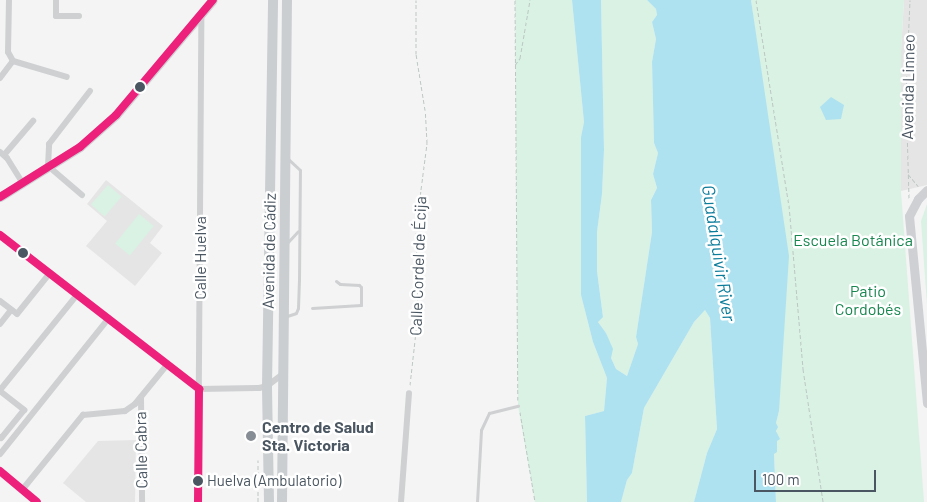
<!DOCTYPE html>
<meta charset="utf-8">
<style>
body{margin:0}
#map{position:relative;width:927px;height:502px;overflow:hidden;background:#f4f4f4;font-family:Barlow,sans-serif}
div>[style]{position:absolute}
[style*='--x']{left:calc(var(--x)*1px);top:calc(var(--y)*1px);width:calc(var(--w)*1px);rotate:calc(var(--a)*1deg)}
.education>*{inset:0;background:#e6e5e6}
.green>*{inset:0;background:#d9f2e3;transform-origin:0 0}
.water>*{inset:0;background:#aee2f0}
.path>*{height:1px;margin-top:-0.5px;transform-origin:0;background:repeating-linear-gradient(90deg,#bcc7c4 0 4px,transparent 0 6.5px)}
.lane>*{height:3px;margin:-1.5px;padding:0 1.5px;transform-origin:1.5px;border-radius:1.5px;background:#ced0d2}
.street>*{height:6px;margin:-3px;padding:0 3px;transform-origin:3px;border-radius:3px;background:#ced0d2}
.secondary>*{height:9px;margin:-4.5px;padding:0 4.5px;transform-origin:4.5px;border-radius:4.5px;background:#ced0d4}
.primary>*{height:10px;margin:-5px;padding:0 5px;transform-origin:5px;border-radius:5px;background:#caced1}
.bus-1>*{height:8px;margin:-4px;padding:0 4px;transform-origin:4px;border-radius:4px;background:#ed207b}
.dots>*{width:14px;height:14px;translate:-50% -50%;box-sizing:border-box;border:2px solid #fff;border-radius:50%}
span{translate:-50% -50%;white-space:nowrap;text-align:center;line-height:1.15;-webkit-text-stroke:5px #fff;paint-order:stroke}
.bus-label{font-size:15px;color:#4a5661}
.left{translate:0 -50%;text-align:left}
.street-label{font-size:16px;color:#4a5661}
.park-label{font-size:16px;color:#17864f}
.poi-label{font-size:16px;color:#4a5661;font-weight:700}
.water-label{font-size:18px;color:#0c7c9b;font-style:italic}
.scale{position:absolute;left:754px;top:470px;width:122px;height:22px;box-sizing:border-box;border:2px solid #4a5661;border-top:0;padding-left:6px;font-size:15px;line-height:18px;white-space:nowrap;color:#4a5661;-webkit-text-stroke:4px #fff;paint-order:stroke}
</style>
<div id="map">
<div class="education">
<i style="clip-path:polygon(904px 0,927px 0,927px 185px,901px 191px,901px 51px)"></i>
<i style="clip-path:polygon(106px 180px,163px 226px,150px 243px,162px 253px,135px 286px,86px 246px,107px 221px,87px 204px)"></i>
<i style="clip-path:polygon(136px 440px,135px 502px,86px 502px,63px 483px,98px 441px)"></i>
</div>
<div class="green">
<i style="clip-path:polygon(515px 0,572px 0,584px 122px,581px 137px,581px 295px,593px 342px,607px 378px,604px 411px,585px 416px,587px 502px,535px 502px,518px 406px)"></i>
<i style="clip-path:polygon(601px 0,647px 0,656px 9px,657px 15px,652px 22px,656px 39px,652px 62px,654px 143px,658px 153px,653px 174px,657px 188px,651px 200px,652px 232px,636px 337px,638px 344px,627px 376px,616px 369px,611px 358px,606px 333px,598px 322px,603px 316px,597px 271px,597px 232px,602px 194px,604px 150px)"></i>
<i style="clip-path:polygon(751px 0,904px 0,901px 51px,901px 191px,924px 502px,776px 502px,774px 454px,777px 446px,776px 423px,779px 411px,763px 92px)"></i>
<i style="left:108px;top:185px;width:18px;height:26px;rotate:41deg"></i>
<i style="clip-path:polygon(927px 204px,927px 305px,921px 221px)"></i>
<i style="left:139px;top:214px;width:19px;height:38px;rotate:39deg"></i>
<i style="clip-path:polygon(705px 310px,710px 318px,717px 429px,707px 453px,694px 502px,621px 502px,627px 480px,632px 473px,644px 408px,694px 322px)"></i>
</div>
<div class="water">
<i style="clip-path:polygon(572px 0,601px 0,604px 150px,602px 194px,597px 232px,597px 271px,603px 317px,598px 322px,606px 333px,613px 349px,611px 358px,616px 369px,627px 376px,638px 344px,636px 337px,652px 232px,651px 200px,657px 188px,653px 174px,658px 153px,654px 143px,652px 62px,656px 39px,652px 22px,657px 15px,656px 9px,647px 0,751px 0,789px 256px,779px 411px,776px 423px,778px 427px,776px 431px,780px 439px,777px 441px,777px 452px,774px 454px,776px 502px,694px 502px,707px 453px,717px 429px,710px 318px,705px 310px,694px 322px,644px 408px,632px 473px,627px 480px,621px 502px,587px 502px,585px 416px,604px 411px,607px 378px,593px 342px,581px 295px,581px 137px,584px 122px)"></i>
<i style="clip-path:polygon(831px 97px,844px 105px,841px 119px,826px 120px,820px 107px)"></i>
</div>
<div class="path">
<i style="--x:515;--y:0;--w:400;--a:89.6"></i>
<i style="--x:756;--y:0;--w:208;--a:80.9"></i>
<i style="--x:789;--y:205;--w:165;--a:85.1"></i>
<i style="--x:803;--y:369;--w:134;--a:81.4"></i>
<i style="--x:515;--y:65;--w:9;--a:-54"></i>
<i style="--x:520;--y:58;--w:59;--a:-80.2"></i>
<i style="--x:908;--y:174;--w:16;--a:50"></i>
<i style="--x:909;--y:198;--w:106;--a:-91.6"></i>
<i style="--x:906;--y:92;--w:92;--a:-87.5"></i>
<i style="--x:410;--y:385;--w:71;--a:-83.6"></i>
<i style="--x:418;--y:314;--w:86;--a:-91.3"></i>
<i style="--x:416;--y:228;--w:86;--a:-82.6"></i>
<i style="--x:427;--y:143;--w:33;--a:-93"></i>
<i style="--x:425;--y:110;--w:57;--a:-99.1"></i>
<i style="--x:416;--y:54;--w:54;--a:-90"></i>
<i style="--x:520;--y:412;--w:91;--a:80.5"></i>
<i style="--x:258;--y:502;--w:42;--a:-90"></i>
</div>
<div class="lane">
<i style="--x:287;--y:243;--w:16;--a:-47"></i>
<i style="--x:312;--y:308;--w:49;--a:-3.5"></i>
<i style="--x:361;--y:305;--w:18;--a:-90"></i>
<i style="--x:361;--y:287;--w:3;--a:-135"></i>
<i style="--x:359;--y:285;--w:19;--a:-177"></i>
<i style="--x:340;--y:284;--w:5;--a:-143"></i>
<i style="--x:287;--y:316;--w:9;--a:-18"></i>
<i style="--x:296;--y:313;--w:5;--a:-68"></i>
<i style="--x:298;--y:308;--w:28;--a:-88"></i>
<i style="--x:299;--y:280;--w:110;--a:-89.5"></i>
<i style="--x:300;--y:170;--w:16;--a:-137"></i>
<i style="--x:477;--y:502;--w:72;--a:-86.8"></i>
<i style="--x:481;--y:430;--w:19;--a:-65"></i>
<i style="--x:489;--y:413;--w:30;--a:-14"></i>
</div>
<div class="street">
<i style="--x:56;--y:0;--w:16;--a:90"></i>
<i style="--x:56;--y:16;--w:23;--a:0"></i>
<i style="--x:13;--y:61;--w:56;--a:16.5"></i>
<i style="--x:0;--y:78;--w:21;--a:-53"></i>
<i style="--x:13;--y:61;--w:10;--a:-119"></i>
<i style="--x:8;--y:52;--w:52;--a:-88.9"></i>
<i style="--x:0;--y:152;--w:9;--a:41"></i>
<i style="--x:7;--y:158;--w:28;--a:58"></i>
<i style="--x:4;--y:155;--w:45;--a:-49.5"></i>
<i style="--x:82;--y:195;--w:45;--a:-139.5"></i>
<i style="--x:48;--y:166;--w:22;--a:-87"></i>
<i style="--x:49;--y:144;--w:67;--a:-52.3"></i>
<i style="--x:0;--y:235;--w:252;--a:37.7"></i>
<i style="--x:199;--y:389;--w:60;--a:-1"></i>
<i style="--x:259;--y:388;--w:8;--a:-14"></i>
<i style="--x:267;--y:386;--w:20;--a:-37"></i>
<i style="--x:0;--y:301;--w:21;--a:37"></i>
<i style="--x:17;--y:314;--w:53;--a:-51.2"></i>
<i style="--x:0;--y:324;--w:18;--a:-52"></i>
<i style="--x:0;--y:390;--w:122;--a:-51"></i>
<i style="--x:0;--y:391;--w:31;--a:38"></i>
<i style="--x:24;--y:410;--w:36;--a:129"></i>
<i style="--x:1;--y:438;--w:1;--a:-135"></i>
<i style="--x:141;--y:398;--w:104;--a:89.4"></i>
<i style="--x:0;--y:454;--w:173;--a:-51.3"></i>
<i style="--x:0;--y:471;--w:48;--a:40"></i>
<i style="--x:22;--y:490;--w:97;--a:-50.9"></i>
<i style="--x:83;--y:415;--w:42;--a:-5.4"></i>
<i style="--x:125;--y:411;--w:12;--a:-35"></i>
<i style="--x:135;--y:404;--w:49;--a:-50.8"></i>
<i style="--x:198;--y:502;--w:488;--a:-89.6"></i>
<i style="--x:401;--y:502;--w:109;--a:-85.8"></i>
</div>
<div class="secondary">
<i style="--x:927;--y:190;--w:13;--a:135"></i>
<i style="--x:918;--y:199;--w:19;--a:118"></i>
<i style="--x:909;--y:216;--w:188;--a:84.5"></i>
<i style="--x:0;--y:197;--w:94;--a:-32"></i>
<i style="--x:80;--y:147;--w:48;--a:-41.6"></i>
<i style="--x:116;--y:115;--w:150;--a:-49.9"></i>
</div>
<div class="primary">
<i style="--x:269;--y:502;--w:116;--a:-91"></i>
<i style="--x:267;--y:386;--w:386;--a:-89.1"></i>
<i style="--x:282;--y:502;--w:502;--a:-89.43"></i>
</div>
<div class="bus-1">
<i style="--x:0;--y:197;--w:94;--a:-32"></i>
<i style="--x:80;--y:147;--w:48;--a:-41.6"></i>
<i style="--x:116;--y:115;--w:150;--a:-49.9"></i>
<i style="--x:0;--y:235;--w:252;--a:37.7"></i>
<i style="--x:199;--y:389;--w:113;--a:90.5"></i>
<i style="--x:0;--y:471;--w:48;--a:40"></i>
</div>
<div class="dots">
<i style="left:140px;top:87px;background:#4a5661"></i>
<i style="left:23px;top:253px;background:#4a5661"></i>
<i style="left:251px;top:436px;background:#868d94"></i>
<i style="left:198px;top:481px;background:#4a5661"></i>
</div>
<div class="bus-label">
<span class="left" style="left:207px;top:481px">Huelva (Ambulatorio)</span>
</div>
<div class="street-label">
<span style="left:908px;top:87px;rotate:-89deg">Avenida Linneo</span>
<span style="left:269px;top:251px;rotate:-89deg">Avenida de Cádiz</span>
<span style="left:200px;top:258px;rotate:-90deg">Calle Huelva</span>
<span style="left:418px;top:266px;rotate:-88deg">Calle Cordel de Écija</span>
<span style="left:141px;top:450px;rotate:-91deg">Calle Cabra</span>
</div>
<div class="park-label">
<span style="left:853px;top:240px">Escuela Botánica</span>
<span style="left:868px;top:300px">Patio<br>Cordobés</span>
</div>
<div class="poi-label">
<span class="left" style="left:262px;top:436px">Centro de Salud<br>Sta. Victoria</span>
</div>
<div class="water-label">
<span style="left:719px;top:253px;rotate:81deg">Guadalquivir River</span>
</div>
<div class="scale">100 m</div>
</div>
